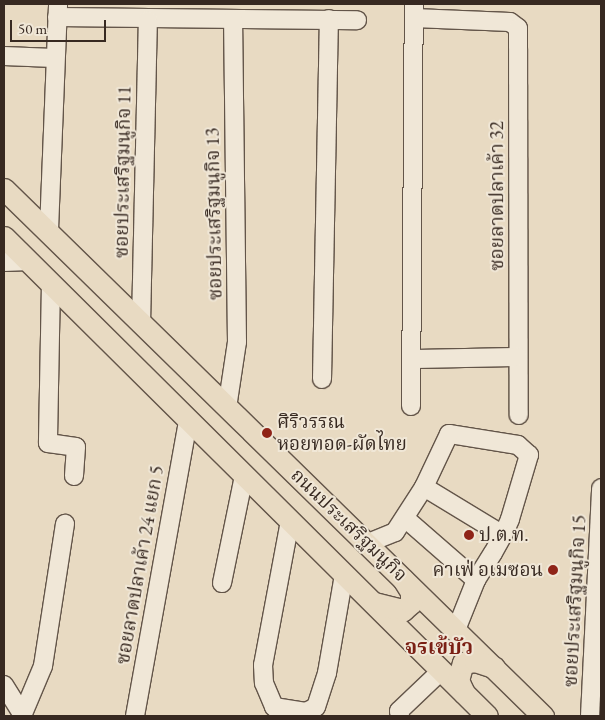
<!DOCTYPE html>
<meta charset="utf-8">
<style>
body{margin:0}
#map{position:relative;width:605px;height:720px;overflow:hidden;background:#e8dac2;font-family:"EB Garamond","Noto Serif Thai",serif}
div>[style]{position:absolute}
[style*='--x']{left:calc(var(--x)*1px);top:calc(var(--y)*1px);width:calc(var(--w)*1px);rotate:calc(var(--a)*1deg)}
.roads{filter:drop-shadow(1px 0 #635549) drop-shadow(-1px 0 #635549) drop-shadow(0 1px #635549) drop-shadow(0 -1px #635549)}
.minor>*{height:18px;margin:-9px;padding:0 9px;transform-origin:9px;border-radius:9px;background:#f0e7d7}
.major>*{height:21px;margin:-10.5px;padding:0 10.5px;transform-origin:10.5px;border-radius:10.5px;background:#e8dac2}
.dots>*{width:14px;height:14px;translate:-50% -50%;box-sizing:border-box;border:2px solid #f0e7d7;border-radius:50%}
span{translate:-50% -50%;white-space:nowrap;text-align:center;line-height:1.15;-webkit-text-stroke:4px #f0e7d7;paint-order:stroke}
.street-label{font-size:19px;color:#372921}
.poi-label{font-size:19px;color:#372921}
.left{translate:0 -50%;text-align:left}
.right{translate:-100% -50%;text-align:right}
.quarter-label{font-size:21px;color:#7a1f14;font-weight:700}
.frame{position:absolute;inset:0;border:5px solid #372921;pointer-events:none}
.scale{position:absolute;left:10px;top:20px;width:96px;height:22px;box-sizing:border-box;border:2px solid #372921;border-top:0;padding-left:6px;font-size:15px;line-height:18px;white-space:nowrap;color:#372921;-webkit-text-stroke:4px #f0e7d7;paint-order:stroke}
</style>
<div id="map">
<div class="roads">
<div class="minor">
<i style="--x:57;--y:17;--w:300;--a:0.6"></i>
<i style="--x:414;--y:18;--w:96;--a:2.4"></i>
<i style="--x:510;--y:22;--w:10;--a:37"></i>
<i style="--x:518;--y:28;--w:387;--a:89.9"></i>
<i style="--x:4;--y:56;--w:50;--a:2.3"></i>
<i style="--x:49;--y:230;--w:226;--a:-87.7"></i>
<i style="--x:4;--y:262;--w:25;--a:-2"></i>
<i style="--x:51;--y:283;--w:160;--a:91.1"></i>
<i style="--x:48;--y:443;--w:28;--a:8"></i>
<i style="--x:76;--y:447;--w:29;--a:94"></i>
<i style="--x:141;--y:324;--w:304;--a:-88.7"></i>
<i style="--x:412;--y:359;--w:106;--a:-1.1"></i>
<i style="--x:322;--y:379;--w:360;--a:-88.9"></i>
<i style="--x:411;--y:406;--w:402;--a:-89.6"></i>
<i style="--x:227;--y:408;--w:67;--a:-81.4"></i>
<i style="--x:237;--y:342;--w:323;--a:-90.7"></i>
<i style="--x:406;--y:519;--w:93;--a:41.1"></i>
<i style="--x:290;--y:521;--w:147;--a:100.6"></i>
<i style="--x:263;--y:665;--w:18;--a:87"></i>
<i style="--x:264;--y:683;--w:26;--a:67"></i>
<i style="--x:274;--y:707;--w:32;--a:9"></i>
<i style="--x:306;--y:712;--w:11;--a:-27"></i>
<i style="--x:316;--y:707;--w:36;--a:-72"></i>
<i style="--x:327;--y:673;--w:99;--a:-80.2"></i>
<i style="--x:368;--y:543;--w:29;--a:-22"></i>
<i style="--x:395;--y:532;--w:54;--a:-57.2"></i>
<i style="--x:222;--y:583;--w:109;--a:-78.4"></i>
<i style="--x:456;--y:630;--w:54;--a:-68.2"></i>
<i style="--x:476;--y:580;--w:32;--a:-58"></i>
<i style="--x:493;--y:553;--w:21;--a:-61"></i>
<i style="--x:503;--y:535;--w:17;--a:-66"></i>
<i style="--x:510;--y:519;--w:67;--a:-73.5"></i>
<i style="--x:529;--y:455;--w:15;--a:-138"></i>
<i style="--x:518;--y:445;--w:70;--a:-170.9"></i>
<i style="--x:449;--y:434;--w:59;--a:115.3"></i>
<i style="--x:424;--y:487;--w:92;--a:31.3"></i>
<i style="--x:4;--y:685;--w:36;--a:58"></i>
<i style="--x:22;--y:716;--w:54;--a:-67.2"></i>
<i style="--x:43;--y:666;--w:144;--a:-81.2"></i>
<i style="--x:135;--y:716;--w:300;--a:-79.8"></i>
<i style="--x:400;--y:716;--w:5;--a:-101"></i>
<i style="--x:399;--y:711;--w:58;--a:-43.6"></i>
<i style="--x:590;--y:716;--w:228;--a:-87.2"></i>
</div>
<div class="major">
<i style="--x:4;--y:189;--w:754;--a:44.36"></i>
<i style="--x:4;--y:237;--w:680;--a:44.76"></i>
<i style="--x:374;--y:603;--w:30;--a:14"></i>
<i style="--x:403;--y:610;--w:11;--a:-41"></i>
<i style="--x:411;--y:603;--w:11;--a:-90"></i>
<i style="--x:411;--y:592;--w:15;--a:-122"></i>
<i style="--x:464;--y:693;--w:14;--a:-115"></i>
<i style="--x:458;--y:680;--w:18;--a:-74"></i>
<i style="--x:463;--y:663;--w:12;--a:-9"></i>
<i style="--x:475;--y:661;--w:20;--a:18"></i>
</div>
</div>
<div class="dots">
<i style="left:267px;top:433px;background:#8f2418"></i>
<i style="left:469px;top:535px;background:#8f2418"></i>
<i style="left:553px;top:570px;background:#8f2418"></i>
</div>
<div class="street-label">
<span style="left:123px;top:172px;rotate:-89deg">ซอยประเสริฐมนูกิจ 11</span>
<span style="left:497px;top:196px;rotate:-90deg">ซอยลาดปลาเค้า 32</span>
<span style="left:214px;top:214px;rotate:-91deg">ซอยประเสริฐมนูกิจ 13</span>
<span style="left:349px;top:525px;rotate:44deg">ถนนประเสริฐมนูกิจ</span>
<span style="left:140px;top:565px;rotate:-80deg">ซอยลาดปลาเค้า 24 แยก 5</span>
<span style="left:575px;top:601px;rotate:-87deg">ซอยประเสริฐมนูกิจ 15</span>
</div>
<div class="poi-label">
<span class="left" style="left:277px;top:433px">ศิริวรรณ<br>หอยทอด-ผัดไทย</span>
<span class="left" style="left:479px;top:535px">ป.ต.ท.</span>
<span class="right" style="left:543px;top:570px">คาเฟ่ อเมซอน</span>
</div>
<div class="quarter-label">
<span style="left:439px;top:647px">จรเข้บัว</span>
</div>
<div class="frame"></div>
<div class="scale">50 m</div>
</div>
